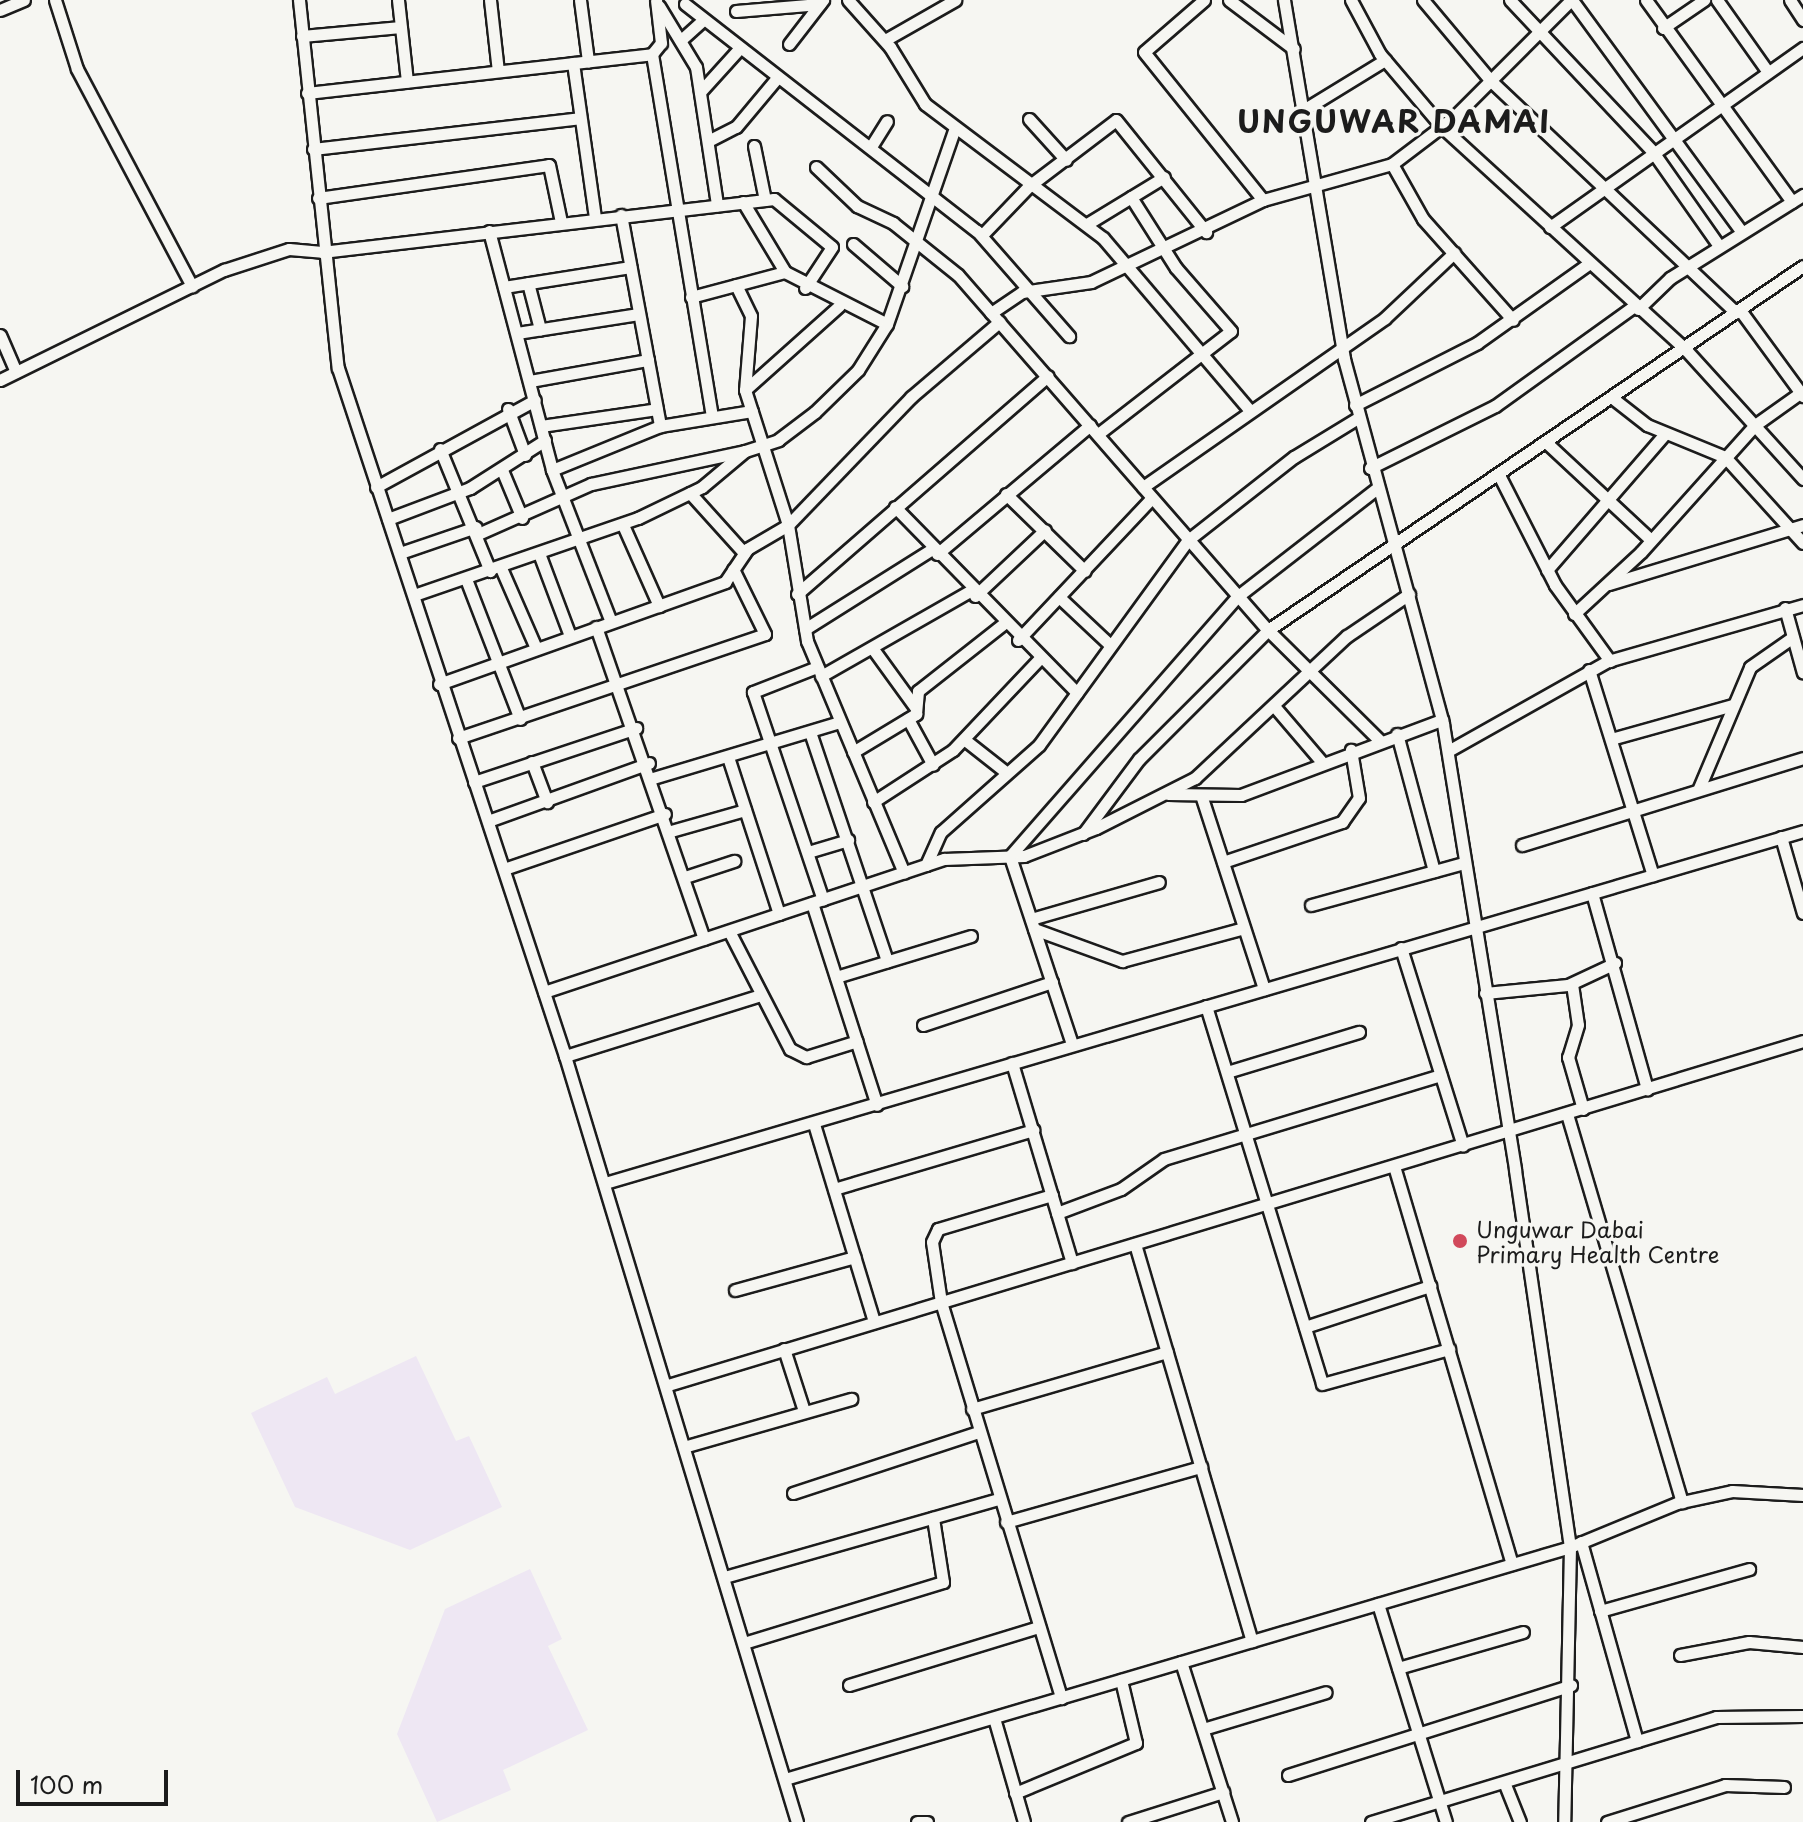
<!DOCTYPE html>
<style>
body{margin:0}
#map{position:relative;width:1803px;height:1822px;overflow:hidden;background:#f6f6f2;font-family:"Playpen Sans",sans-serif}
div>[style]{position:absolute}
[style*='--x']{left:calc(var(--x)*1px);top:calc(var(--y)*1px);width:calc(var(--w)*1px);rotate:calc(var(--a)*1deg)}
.built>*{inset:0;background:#eee7f3}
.roads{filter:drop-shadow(2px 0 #1c1c1c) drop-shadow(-2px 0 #1c1c1c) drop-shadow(0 2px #1c1c1c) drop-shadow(0 -2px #1c1c1c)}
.minor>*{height:11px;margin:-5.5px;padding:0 5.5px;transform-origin:5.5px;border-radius:5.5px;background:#f6f6f2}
.dots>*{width:22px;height:22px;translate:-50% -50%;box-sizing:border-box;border:4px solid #f6f6f2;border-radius:50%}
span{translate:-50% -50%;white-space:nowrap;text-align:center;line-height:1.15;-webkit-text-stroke:7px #f6f6f2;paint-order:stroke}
.poi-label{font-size:22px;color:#1c1c1c}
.left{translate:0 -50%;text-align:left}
.district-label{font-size:30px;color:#1c1c1c;font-weight:700;letter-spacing:2px}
.scale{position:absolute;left:16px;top:1770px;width:152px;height:36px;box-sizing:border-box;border:4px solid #1c1c1c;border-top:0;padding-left:10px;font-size:24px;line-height:28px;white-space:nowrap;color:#1c1c1c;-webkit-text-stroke:6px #f6f6f2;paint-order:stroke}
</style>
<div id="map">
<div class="built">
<i style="clip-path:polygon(416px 1356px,456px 1441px,469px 1436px,502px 1507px,410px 1550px,295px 1507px,251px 1413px,327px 1377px,335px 1394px)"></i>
<i style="clip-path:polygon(530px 1569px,562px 1639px,548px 1646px,588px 1730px,503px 1770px,511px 1790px,437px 1822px,397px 1734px,445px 1609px)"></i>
</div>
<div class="roads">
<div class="minor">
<i style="--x:55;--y:0;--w:72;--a:72.3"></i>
<i style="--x:77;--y:69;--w:246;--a:62.1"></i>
<i style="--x:299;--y:0;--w:370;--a:84"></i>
<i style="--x:338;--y:368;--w:724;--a:71.74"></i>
<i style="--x:565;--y:1056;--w:800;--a:73.15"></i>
<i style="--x:398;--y:0;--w:82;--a:83.7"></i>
<i style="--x:490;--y:0;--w:71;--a:83.6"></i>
<i style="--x:580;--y:0;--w:62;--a:82.5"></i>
<i style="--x:848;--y:0;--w:63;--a:48.2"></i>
<i style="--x:890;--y:47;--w:67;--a:58.4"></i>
<i style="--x:925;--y:104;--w:223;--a:37"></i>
<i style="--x:1103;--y:238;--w:227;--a:49.6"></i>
<i style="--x:1204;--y:0;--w:79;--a:139.1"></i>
<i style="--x:1144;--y:52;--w:190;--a:51.2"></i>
<i style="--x:1229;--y:0;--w:81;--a:37"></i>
<i style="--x:1284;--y:0;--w:364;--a:80.5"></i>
<i style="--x:1344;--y:359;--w:378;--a:74.8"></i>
<i style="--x:1443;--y:724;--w:452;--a:80.8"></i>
<i style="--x:1515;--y:1170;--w:381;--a:81.7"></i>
<i style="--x:1570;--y:1547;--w:275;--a:91.2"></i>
<i style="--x:1351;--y:0;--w:61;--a:61.8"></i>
<i style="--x:1380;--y:54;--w:96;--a:49.7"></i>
<i style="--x:1442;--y:127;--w:332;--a:42.4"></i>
<i style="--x:1687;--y:351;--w:173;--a:47.8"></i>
<i style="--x:1423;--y:0;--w:106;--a:50"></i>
<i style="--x:1491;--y:81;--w:337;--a:43.4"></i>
<i style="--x:1510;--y:0;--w:209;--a:46.7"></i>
<i style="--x:1653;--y:152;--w:115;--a:54.9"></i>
<i style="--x:1572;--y:0;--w:288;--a:53.8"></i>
<i style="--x:1646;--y:0;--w:249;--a:54.1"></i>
<i style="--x:1717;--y:0;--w:88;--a:54.7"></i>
<i style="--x:1790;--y:0;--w:24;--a:57"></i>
<i style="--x:685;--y:4;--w:370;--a:37.9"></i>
<i style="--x:977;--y:231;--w:140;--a:48.8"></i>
<i style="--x:659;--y:6;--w:71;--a:58.8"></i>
<i style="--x:696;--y:67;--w:140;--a:81.3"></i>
<i style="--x:0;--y:10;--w:26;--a:-23"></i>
<i style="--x:736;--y:11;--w:84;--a:-4.8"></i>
<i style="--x:1663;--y:28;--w:50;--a:-34.3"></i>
<i style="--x:302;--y:36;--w:99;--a:-5.2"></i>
<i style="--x:682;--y:39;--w:25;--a:-42"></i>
<i style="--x:885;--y:40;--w:81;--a:-29.7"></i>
<i style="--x:789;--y:44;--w:56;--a:-52.3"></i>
<i style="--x:652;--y:54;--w:368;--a:80.6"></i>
<i style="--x:573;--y:63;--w:157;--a:81.9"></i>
<i style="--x:700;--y:92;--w:57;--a:-47.9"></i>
<i style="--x:307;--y:93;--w:347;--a:-6.4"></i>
<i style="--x:652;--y:54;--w:14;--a:-51"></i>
<i style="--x:661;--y:43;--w:43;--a:-96.6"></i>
<i style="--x:1305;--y:109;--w:94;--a:-31.5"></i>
<i style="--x:1029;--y:119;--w:55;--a:47.9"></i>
<i style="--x:708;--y:141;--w:31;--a:-27"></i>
<i style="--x:736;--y:127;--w:64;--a:-50.1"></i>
<i style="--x:872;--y:145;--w:28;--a:-58"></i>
<i style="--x:754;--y:146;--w:55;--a:78.5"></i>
<i style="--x:313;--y:149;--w:268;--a:-6.6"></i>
<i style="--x:1392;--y:164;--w:63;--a:60.6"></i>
<i style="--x:1423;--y:219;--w:135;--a:48.3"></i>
<i style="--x:816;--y:167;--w:57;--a:43.6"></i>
<i style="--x:857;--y:206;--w:40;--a:25"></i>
<i style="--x:893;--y:223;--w:83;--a:38.7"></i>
<i style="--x:958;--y:275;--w:471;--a:48.9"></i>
<i style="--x:1268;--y:630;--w:156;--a:44.7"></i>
<i style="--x:318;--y:198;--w:233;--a:-8.1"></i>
<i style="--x:549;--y:165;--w:58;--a:78.1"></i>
<i style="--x:743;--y:202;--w:82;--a:59"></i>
<i style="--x:785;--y:272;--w:114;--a:27"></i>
<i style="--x:621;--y:215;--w:215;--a:79.5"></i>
<i style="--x:1087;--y:224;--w:90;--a:-31.4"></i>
<i style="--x:1550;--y:227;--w:310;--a:-35.3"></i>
<i style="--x:489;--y:231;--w:247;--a:75.2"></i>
<i style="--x:552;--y:470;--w:163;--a:68.8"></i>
<i style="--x:982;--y:235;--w:68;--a:-46.2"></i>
<i style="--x:1029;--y:186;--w:109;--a:-37.2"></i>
<i style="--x:1116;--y:120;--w:144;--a:51.2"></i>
<i style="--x:853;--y:244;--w:65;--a:40.6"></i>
<i style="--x:528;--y:283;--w:48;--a:75.4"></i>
<i style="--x:736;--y:285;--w:34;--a:64"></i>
<i style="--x:751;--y:316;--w:74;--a:94.6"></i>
<i style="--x:745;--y:390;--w:142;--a:72.3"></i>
<i style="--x:788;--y:525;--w:118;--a:80.7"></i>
<i style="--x:807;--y:641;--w:251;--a:67.3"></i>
<i style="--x:504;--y:287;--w:128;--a:-9"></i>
<i style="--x:691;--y:297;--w:97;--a:-14.9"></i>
<i style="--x:1638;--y:309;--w:45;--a:-44.1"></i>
<i style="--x:1670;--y:278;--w:157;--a:-32"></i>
<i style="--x:1740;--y:310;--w:107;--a:53.8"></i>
<i style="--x:991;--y:313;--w:37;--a:-34"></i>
<i style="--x:1022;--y:292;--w:70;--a:-8.2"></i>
<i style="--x:1091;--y:282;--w:191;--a:-25.5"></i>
<i style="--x:1263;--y:200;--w:134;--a:-15.6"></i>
<i style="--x:1392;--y:164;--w:78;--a:-37.2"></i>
<i style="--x:1454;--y:117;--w:165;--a:-45"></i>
<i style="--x:517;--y:333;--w:123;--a:-8.9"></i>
<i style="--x:0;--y:335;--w:40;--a:66.6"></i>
<i style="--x:0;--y:380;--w:250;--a:-26.2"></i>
<i style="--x:224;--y:270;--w:68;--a:-17.9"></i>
<i style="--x:289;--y:249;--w:33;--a:5"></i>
<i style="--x:322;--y:252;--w:455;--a:-6.7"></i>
<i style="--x:774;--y:199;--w:75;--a:39.6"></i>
<i style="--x:832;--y:247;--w:49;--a:123.4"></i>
<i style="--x:530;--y:381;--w:120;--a:-10.1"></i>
<i style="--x:745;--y:390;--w:126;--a:-41.8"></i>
<i style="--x:1615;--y:400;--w:41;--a:38"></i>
<i style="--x:1647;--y:425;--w:84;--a:22.3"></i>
<i style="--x:1725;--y:457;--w:116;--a:47.8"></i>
<i style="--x:1355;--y:405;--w:137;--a:-26.9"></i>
<i style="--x:1477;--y:343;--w:136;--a:-35.4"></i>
<i style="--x:508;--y:409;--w:49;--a:69.7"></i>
<i style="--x:541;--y:426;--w:117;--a:-8.3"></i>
<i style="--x:1098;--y:434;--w:168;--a:-37.8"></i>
<i style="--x:1231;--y:331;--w:84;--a:-131.1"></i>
<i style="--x:1176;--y:268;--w:84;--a:-122.4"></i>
<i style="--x:1549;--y:445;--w:139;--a:43"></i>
<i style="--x:440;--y:449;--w:132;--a:67.7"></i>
<i style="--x:1370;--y:468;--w:140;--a:-26.4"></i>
<i style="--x:1495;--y:406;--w:171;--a:-35.7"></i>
<i style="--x:502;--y:470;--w:52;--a:67.4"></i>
<i style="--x:552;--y:470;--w:117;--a:-22.2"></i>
<i style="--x:660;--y:426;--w:93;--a:-9.3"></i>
<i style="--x:1500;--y:477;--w:121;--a:63"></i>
<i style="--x:1555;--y:585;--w:94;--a:54.1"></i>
<i style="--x:376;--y:487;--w:181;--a:-28.7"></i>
<i style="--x:1143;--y:487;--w:295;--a:-34.9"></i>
<i style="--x:1385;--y:318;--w:95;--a:-43.3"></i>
<i style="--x:690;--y:493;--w:81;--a:48"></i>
<i style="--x:1006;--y:494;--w:110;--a:44.3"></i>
<i style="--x:895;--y:507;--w:260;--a:45.6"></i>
<i style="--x:388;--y:519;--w:88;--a:-20.7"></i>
<i style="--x:470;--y:488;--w:89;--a:-32.6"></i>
<i style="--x:623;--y:525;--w:89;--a:66"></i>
<i style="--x:478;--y:534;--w:124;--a:-23.9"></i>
<i style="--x:591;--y:484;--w:157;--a:-12.1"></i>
<i style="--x:400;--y:553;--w:80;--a:-18.9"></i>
<i style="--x:937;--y:554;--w:200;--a:-40.1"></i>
<i style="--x:540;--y:556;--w:85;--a:69.4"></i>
<i style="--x:501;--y:568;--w:87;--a:66.4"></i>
<i style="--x:1547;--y:570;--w:180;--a:-49.1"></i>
<i style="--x:466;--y:579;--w:150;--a:68.9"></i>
<i style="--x:1609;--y:584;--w:203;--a:-16.9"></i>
<i style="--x:797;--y:594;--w:332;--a:-41"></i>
<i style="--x:414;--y:595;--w:237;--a:-19"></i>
<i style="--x:638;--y:518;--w:71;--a:-25.8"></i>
<i style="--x:702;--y:487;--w:56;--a:-39.9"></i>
<i style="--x:745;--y:451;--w:35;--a:-18"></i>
<i style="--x:778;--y:440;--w:46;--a:-37.1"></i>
<i style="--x:815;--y:412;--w:60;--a:-44.3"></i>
<i style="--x:858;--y:370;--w:54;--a:-57.8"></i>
<i style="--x:887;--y:324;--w:204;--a:-70.9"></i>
<i style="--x:975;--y:596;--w:96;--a:-43.3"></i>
<i style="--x:1059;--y:597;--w:69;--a:43.2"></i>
<i style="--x:1785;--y:608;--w:67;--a:74.5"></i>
<i style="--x:1574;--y:614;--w:91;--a:-42.8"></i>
<i style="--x:1641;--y:552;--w:171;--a:-48.1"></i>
<i style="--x:1755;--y:425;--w:55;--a:-35.4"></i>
<i style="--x:596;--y:627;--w:330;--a:70.9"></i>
<i style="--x:805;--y:629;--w:150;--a:-32.2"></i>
<i style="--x:1018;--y:640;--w:195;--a:-46.7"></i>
<i style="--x:873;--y:649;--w:72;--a:54.1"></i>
<i style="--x:817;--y:667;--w:69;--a:158.7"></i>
<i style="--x:753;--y:692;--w:219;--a:71.4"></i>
<i style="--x:1589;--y:670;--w:215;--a:72.7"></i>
<i style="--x:821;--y:676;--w:172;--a:-29.7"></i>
<i style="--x:439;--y:684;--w:304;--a:-19.6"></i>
<i style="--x:725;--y:582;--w:40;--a:-56"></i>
<i style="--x:747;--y:549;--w:48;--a:-30.3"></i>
<i style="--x:788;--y:525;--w:178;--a:-46.1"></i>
<i style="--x:911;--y:397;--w:116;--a:-40.4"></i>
<i style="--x:1274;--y:706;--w:72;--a:49.5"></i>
<i style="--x:908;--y:719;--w:52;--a:61.5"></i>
<i style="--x:810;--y:732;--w:242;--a:71.4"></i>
<i style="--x:1397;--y:734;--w:142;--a:74.9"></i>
<i style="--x:458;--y:738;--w:324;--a:-18.7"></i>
<i style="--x:765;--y:634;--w:72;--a:-116.2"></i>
<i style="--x:1611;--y:739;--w:127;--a:-15.6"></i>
<i style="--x:965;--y:740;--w:53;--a:38.2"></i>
<i style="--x:1448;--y:751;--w:184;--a:-29.4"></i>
<i style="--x:1608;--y:661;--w:203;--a:-16"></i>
<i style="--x:853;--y:752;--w:74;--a:-31.1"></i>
<i style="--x:916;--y:714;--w:23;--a:-85"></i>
<i style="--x:918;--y:691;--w:108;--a:-38.2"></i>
<i style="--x:728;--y:757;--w:165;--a:72"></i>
<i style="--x:532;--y:762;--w:43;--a:69.4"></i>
<i style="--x:653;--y:778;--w:195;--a:-16.7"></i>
<i style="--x:474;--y:782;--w:171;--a:-18.4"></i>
<i style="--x:1699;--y:788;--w:131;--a:-67.1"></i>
<i style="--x:1750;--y:667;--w:52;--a:-34.9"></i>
<i style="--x:1168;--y:794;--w:73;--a:0.8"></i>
<i style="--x:1241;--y:795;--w:215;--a:-20.5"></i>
<i style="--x:1202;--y:798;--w:201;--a:72"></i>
<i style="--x:873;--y:802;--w:95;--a:-33"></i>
<i style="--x:953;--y:750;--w:124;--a:-46.6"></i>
<i style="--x:488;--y:821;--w:171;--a:-19.8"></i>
<i style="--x:671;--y:831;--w:77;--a:-15.8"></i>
<i style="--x:1083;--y:834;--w:94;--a:-53.3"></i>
<i style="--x:1139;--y:759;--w:182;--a:-45"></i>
<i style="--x:1268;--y:630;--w:647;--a:-34.23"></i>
<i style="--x:1781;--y:837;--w:79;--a:73.9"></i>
<i style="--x:1522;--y:845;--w:294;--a:-17.2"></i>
<i style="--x:808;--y:852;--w:42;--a:-16.7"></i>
<i style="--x:1223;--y:862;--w:126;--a:-18.6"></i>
<i style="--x:1342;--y:822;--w:29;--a:-55"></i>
<i style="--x:1359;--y:798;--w:49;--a:-99.5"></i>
<i style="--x:926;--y:865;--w:36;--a:-66"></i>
<i style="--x:941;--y:832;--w:131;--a:-41.6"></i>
<i style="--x:1039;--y:745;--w:253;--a:-54"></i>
<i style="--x:1188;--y:540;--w:135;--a:-38.1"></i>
<i style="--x:1294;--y:457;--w:75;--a:-31.4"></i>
<i style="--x:504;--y:869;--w:170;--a:-18.9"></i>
<i style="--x:685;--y:877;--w:52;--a:-18.1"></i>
<i style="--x:1592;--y:893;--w:204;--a:74.3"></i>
<i style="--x:812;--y:903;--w:212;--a:72.2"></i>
<i style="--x:1311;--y:905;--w:158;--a:-15.4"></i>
<i style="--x:1031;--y:919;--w:133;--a:-16.1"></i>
<i style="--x:1034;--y:929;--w:94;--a:20"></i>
<i style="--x:1122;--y:961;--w:126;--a:-15.1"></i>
<i style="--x:729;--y:931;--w:133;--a:62.7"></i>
<i style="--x:790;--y:1049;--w:18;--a:27"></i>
<i style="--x:806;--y:1057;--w:53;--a:-17.4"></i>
<i style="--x:1401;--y:948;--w:207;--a:72.6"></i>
<i style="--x:836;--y:977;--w:141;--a:-16.9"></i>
<i style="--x:1572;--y:984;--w:41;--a:81.7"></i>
<i style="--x:1578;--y:1025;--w:34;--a:107"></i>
<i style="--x:1568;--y:1057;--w:54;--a:73.9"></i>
<i style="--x:544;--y:992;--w:422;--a:-18.4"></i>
<i style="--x:944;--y:859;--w:80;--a:-2.1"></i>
<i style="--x:1024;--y:856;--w:77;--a:-21.3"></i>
<i style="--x:1096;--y:828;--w:111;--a:-26.8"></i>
<i style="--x:1195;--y:778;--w:208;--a:-43.1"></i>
<i style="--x:1347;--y:636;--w:75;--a:-34.1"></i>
<i style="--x:1485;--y:993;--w:83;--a:-5.5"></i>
<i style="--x:1568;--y:985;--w:52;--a:-25.1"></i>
<i style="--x:1206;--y:1006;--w:395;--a:72.9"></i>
<i style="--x:1322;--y:1384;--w:132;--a:-15.4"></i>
<i style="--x:923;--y:1025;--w:136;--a:-18.4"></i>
<i style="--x:1072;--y:1044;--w:198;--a:-108.3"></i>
<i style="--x:1010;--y:856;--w:346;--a:-48.8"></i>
<i style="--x:1238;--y:596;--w:175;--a:-37.8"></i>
<i style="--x:565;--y:1056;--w:202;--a:-17.3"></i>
<i style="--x:1012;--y:1063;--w:209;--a:73.3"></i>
<i style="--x:1227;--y:1072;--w:138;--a:-16.9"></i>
<i style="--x:1567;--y:1114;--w:405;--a:73.5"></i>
<i style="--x:814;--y:1124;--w:207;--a:73.1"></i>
<i style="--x:1394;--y:1166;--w:415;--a:73.5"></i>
<i style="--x:605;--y:1183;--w:1249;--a:-16.37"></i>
<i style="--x:834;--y:1189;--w:208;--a:-16.5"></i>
<i style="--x:1052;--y:1195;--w:119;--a:163.4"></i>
<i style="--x:938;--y:1229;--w:14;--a:115"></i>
<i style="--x:932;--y:1242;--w:61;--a:81.5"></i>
<i style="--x:941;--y:1302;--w:414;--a:73.1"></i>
<i style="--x:1057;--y:1213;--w:68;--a:-20.6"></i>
<i style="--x:1121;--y:1189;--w:52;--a:-34.9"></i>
<i style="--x:1164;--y:1159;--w:289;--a:-16.9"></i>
<i style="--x:1135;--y:1244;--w:414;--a:73.6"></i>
<i style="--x:735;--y:1290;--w:124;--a:-15.4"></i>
<i style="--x:1305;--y:1327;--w:132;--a:-18.2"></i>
<i style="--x:784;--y:1349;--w:65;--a:72.1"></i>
<i style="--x:668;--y:1385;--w:1186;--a:-16.86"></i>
<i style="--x:972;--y:1409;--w:203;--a:-16.3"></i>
<i style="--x:687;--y:1446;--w:171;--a:-16"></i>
<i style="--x:793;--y:1493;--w:196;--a:-18.2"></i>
<i style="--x:1006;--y:1522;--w:203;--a:-15.8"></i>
<i style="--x:1581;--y:1542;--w:207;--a:74.3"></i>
<i style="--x:728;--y:1576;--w:282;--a:-15.9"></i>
<i style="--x:1378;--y:1604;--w:228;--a:72.7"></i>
<i style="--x:1600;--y:1611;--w:155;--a:-15.7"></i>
<i style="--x:747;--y:1642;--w:205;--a:-17"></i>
<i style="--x:943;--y:1582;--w:65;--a:-98.9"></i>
<i style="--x:1680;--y:1655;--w:70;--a:-10.7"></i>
<i style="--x:1749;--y:1642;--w:54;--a:5.3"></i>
<i style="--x:1181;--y:1662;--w:168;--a:72.3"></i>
<i style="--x:1398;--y:1668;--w:130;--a:-16.1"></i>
<i style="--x:849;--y:1685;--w:199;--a:-17"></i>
<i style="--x:994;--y:1718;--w:108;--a:73.9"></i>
<i style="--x:1203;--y:1729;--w:128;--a:-16.7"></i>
<i style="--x:1288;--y:1775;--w:297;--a:-17.6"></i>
<i style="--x:785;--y:1779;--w:819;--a:-16.46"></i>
<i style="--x:1570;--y:1547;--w:116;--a:-22.4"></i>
<i style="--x:1677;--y:1503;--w:56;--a:-12.3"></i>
<i style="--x:1732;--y:1491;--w:71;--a:3.2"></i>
<i style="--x:1504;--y:1782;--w:43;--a:68.2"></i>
<i style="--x:1015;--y:1793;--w:131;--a:-22.5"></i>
<i style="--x:1136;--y:1743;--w:65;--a:-103.4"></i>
<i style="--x:917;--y:1822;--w:10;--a:0"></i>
<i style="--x:1128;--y:1822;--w:100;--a:-17.5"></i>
<i style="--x:1371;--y:1822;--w:361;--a:-16.9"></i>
<i style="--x:1716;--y:1717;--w:87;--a:-0.7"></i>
<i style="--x:1607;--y:1822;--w:124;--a:-17.4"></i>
<i style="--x:1725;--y:1785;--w:59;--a:1.9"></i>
</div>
</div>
<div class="dots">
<i style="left:1460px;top:1241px;background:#d1495b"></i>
</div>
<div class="poi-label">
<span class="left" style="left:1476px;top:1241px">Unguwar Dabai<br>Primary Health Centre</span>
</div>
<div class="district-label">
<span style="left:1394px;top:121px">UNGUWAR DAMAI</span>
</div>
<div class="scale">100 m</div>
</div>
